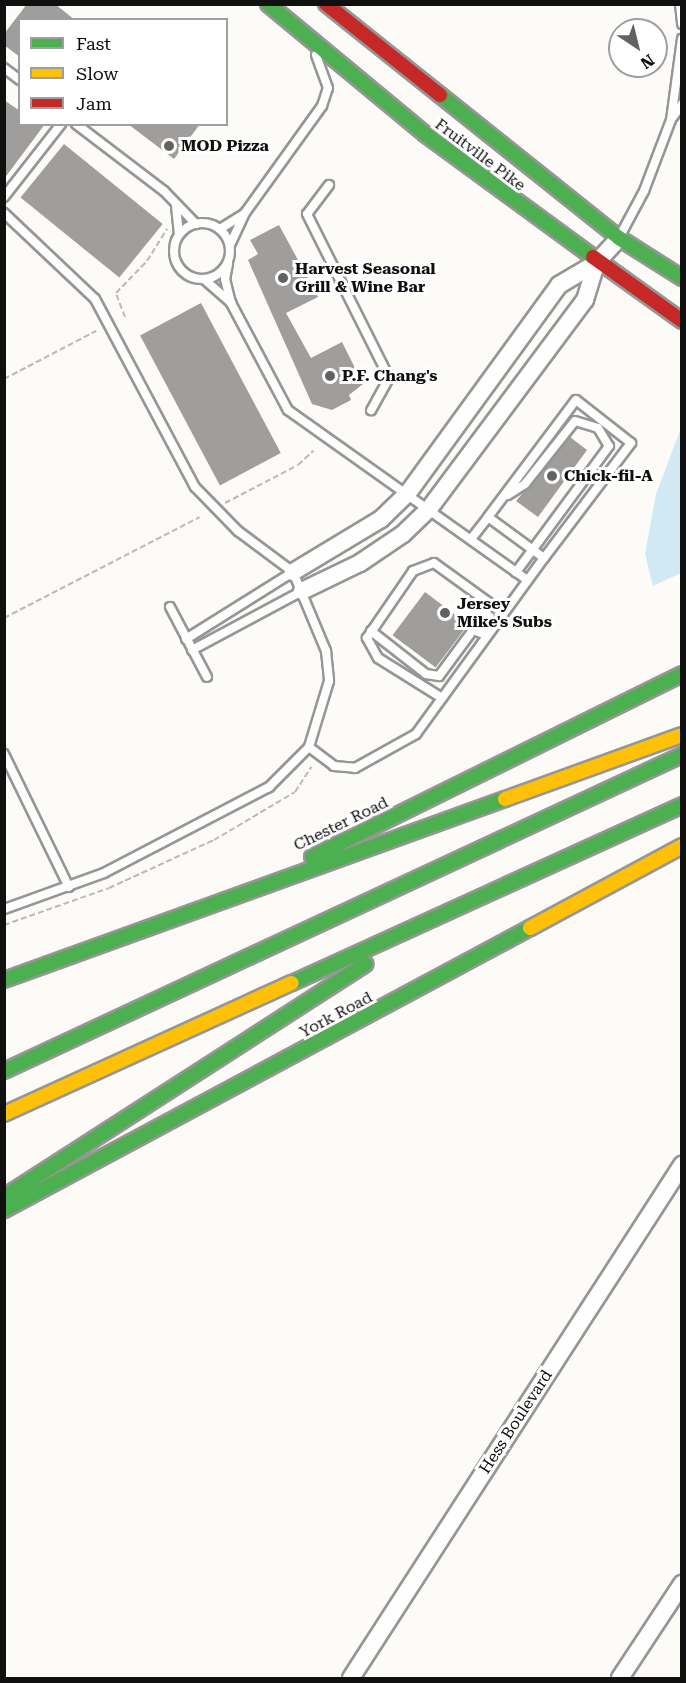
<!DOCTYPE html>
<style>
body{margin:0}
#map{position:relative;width:686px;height:1683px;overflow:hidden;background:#fcfbf7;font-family:"Roboto Serif",serif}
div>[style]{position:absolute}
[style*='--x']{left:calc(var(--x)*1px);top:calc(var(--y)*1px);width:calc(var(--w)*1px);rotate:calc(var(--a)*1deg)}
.water>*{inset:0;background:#d1e9f3}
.building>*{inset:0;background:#a09e9c;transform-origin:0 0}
.path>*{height:2px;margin-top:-1px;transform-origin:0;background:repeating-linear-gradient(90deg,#b9b9b8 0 6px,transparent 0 9px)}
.roads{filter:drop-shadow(2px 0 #969694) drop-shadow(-2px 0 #969694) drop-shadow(0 2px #969694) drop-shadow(0 -2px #969694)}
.lane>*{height:8px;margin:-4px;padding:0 4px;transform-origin:4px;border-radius:4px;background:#fffefe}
.lane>.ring{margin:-4px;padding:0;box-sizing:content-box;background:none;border:8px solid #fffefe;border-radius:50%}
.street>*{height:16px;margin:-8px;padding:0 8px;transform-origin:8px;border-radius:8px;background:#fffefe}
.fast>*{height:14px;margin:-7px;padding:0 7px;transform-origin:7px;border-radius:7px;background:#4caf50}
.slow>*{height:14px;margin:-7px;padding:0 7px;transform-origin:7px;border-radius:7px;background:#ffc107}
.jam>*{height:14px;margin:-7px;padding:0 7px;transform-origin:7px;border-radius:7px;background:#c62828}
.dots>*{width:16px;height:16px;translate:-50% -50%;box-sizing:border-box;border:3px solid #fff;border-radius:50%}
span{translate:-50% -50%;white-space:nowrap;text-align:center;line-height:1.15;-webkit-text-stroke:6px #fff;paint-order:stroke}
.poi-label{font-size:16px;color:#101010;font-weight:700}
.left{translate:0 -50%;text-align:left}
.street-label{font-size:16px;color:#101010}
.frame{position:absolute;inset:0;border:6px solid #101010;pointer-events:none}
.legend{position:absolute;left:18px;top:18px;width:210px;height:108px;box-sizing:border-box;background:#fff;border:2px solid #9f9f9f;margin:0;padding:8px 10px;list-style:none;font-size:18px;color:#101010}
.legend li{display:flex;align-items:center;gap:12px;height:30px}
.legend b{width:30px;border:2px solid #9f9f9f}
.north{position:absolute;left:608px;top:18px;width:60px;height:60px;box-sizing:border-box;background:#fff;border:2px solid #9f9f9f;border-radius:50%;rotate:145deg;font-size:16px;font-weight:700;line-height:24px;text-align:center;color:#101010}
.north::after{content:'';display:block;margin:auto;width:21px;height:27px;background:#636261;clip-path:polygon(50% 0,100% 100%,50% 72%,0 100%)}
</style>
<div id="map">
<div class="water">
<i style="clip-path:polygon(681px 428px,681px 573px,653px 586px,645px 554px,656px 494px)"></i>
</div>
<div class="building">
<i style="clip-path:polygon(27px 4px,55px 4px,75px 20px,20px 20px,20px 57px,4px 45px,4px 34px)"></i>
<i style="clip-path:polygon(4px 100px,20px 111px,20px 124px,45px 124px,4px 179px)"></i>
<i style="clip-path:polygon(128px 124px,200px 124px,174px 159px)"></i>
<i style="left:64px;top:144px;width:127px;height:69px;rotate:39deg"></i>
<i style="clip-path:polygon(279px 225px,318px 297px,286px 313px,311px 358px,342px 342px,363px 384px,349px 395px,351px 400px,332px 410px,312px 404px,248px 260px,258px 254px,250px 240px)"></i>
<i style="left:201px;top:303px;width:170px;height:69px;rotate:62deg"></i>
<i style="clip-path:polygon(570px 437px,587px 450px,538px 517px,516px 501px)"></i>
<i style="left:425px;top:592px;width:54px;height:54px;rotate:37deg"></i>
</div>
<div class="path">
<i style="--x:125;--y:317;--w:26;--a:-111"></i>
<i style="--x:116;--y:293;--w:45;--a:-45.9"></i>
<i style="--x:147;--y:261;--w:38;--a:-58"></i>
<i style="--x:4;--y:379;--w:104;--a:-27.6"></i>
<i style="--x:225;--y:503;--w:82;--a:-27.5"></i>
<i style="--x:298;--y:465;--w:21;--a:-43"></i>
<i style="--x:4;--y:618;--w:220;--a:-27.3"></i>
<i style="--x:4;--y:925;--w:111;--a:-19.4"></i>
<i style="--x:109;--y:888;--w:115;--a:-24.6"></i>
<i style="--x:214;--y:840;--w:94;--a:-30.7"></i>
<i style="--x:295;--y:792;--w:30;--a:-57"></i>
</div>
<div class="roads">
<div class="lane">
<i style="--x:680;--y:4;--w:20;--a:84"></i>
<i style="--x:4;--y:68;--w:20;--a:37"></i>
<i style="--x:673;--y:117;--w:16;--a:-55"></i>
<i style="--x:76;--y:124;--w:111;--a:37.3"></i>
<i style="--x:164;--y:191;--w:46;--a:45.9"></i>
<i style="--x:329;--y:185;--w:36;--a:127"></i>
<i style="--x:307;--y:214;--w:183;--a:63.4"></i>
<i style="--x:389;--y:378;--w:37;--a:119"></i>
<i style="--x:4;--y:197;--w:93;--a:-52"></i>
<i style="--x:176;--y:206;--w:28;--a:84"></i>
<i style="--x:4;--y:213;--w:125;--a:43.4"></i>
<i style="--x:95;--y:299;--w:213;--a:62"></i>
<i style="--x:195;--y:487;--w:62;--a:45.7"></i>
<i style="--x:238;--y:531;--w:69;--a:36.7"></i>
<i style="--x:293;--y:572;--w:86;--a:67.3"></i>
<i style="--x:326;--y:651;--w:30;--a:84"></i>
<i style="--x:329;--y:681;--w:69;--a:106.9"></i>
<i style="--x:309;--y:747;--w:57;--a:135"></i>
<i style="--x:269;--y:787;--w:186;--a:152.5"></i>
<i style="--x:104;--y:873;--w:106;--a:160.2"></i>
<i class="ring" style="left:174px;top:223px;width:48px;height:48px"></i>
<i style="--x:220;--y:229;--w:28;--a:-32"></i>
<i style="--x:621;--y:234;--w:49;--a:-61.9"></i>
<i style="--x:644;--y:191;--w:76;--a:-69.2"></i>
<i style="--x:671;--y:120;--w:82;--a:-82.3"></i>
<i style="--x:230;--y:245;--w:35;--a:-65"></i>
<i style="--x:245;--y:213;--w:132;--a:-54.3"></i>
<i style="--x:322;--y:106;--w:19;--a:-72"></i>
<i style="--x:328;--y:88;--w:35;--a:-110"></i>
<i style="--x:228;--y:264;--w:15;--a:101"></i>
<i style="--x:225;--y:279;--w:25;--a:76"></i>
<i style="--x:231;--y:303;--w:121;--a:62"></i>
<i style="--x:288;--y:410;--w:293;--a:35.4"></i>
<i style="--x:205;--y:280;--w:35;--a:41"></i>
<i style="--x:576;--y:400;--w:70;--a:38"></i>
<i style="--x:631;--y:443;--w:144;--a:127.1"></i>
<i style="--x:544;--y:558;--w:69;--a:-143.8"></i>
<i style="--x:488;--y:517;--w:146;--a:-53.1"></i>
<i style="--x:508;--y:495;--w:20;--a:-33"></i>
<i style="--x:525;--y:484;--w:80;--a:-51.6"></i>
<i style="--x:575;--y:421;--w:24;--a:17"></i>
<i style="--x:598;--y:428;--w:21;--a:59"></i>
<i style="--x:609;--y:446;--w:157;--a:126.4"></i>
<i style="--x:471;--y:539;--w:28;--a:-52"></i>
<i style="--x:170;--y:607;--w:79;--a:62.1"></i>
<i style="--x:371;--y:631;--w:70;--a:38"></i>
<i style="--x:426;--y:674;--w:13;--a:9"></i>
<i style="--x:439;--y:676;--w:57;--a:-53.5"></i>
<i style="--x:473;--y:630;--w:15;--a:20"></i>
<i style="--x:186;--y:639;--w:126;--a:-32.1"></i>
<i style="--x:192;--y:650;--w:125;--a:-28.2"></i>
<i style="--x:442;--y:698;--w:75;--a:-148"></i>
<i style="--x:378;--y:658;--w:23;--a:-119"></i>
<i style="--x:367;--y:638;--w:81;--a:-55.5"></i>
<i style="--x:413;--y:571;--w:22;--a:-21"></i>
<i style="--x:434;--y:563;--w:85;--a:35.9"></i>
<i style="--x:309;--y:747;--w:31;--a:37"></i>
<i style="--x:334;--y:766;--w:21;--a:5"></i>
<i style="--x:355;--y:768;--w:70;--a:-29.1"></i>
<i style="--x:416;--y:734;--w:218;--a:-54"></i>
<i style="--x:4;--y:754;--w:148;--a:64"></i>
</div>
<div class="street">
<i style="--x:293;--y:572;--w:103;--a:-31.1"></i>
<i style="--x:381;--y:519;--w:37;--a:-44"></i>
<i style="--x:408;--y:493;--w:257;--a:-54"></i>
<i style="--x:559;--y:285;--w:43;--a:-30.7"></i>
<i style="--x:596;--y:263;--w:34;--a:-47"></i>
<i style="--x:302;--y:591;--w:64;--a:-25.8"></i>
<i style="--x:360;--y:563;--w:52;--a:-34"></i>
<i style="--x:403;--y:534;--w:36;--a:-44"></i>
<i style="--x:429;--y:509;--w:261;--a:-53.3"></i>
<i style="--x:585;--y:300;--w:39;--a:-73"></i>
<i style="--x:351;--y:1678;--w:611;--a:-57.17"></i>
<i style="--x:620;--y:1678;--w:113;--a:-56.6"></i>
</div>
<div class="fast">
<i style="--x:268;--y:4;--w:204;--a:39.6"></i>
<i style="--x:425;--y:134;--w:208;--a:36.2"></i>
<i style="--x:440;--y:95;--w:229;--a:38.6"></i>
<i style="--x:619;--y:238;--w:75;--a:32.4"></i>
<i style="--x:312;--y:857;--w:413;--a:-26.3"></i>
<i style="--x:4;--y:980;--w:533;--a:-19.86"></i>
<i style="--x:292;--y:983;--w:429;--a:-24.5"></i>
<i style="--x:4;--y:1071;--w:748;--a:-24.99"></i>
<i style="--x:4;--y:1197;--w:430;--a:-32.8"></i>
<i style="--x:4;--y:1210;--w:597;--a:-28.2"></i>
</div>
<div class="slow">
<i style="--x:505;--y:799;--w:188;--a:-19.9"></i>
<i style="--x:530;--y:928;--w:173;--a:-28.3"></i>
<i style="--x:4;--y:1114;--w:316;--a:-24.5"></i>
</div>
<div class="jam">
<i style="--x:326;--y:4;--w:146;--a:38.6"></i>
<i style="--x:593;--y:257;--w:110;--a:35.7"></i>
</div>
</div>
<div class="dots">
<i style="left:169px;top:146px;background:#636261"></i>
<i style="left:283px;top:278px;background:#636261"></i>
<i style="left:330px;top:376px;background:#636261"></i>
<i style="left:552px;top:476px;background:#636261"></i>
<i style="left:445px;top:613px;background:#636261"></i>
</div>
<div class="poi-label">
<span class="left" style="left:181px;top:146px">MOD Pizza</span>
<span class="left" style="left:295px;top:278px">Harvest Seasonal<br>Grill &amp; Wine Bar</span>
<span class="left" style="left:342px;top:376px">P.F. Chang's</span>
<span class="left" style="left:564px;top:476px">Chick-fil-A</span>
<span class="left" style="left:457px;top:613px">Jersey<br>Mike's Subs</span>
</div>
<div class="street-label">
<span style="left:480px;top:155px;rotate:37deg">Fruitville Pike</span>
<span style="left:341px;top:824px;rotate:-26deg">Chester Road</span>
<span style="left:336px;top:1015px;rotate:-28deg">York Road</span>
<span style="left:516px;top:1422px;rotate:-57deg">Hess Boulevard</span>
</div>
<div class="frame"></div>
<ul class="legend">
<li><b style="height:8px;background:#4caf50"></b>Fast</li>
<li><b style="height:8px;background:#ffc107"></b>Slow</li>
<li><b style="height:8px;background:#c62828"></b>Jam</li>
</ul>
<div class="north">N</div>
</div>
